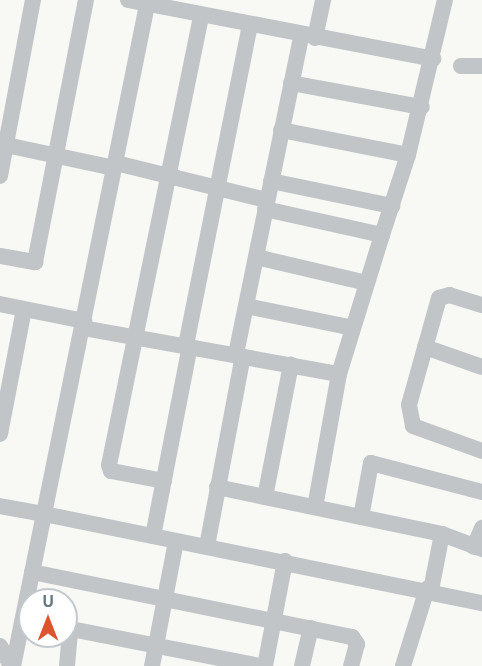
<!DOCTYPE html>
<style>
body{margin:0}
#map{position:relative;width:482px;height:666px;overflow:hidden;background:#f8f8f5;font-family:"Public Sans",sans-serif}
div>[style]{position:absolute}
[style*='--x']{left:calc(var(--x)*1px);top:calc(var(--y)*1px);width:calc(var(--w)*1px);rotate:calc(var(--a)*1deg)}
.minor>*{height:16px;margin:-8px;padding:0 8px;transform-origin:8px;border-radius:8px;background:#c1c5c8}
span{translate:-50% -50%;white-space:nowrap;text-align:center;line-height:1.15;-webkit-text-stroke:6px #fff;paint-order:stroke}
.north{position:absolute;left:18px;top:588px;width:60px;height:60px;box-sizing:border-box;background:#fff;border:2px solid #c3c9ce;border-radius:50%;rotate:0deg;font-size:16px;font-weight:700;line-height:24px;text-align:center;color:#687985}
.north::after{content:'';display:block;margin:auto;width:21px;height:27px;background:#de542f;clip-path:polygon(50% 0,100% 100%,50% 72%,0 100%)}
</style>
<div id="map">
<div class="minor">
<i style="--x:128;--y:0;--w:311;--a:10.9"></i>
<i style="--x:148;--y:0;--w:524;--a:101.44"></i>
<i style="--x:44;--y:514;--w:447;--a:11.5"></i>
<i style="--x:315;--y:38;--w:39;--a:-78"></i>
<i style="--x:461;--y:66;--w:21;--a:0"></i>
<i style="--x:291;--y:83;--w:133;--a:10.4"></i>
<i style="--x:281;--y:130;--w:129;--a:11.1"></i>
<i style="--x:408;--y:155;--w:159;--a:-76.6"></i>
<i style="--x:6;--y:145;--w:110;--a:12"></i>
<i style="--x:116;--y:163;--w:155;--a:13.8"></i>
<i style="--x:0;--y:176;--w:179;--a:-79.4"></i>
<i style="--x:271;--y:181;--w:124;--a:11.7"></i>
<i style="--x:265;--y:209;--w:120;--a:12.5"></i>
<i style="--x:382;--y:235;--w:145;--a:107.2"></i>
<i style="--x:339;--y:374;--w:135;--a:100.2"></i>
<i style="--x:382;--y:235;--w:84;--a:-72"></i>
<i style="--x:0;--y:256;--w:36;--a:10"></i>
<i style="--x:35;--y:262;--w:267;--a:-79"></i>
<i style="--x:256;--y:257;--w:114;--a:13.2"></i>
<i style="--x:0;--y:304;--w:86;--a:11.4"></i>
<i style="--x:482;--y:305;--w:34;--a:-163"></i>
<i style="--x:450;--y:295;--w:11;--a:165"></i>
<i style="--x:439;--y:298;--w:111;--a:105.7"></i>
<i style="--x:409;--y:405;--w:21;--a:79"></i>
<i style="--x:413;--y:426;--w:73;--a:19.9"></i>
<i style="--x:246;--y:306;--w:109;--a:11.6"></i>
<i style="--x:83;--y:328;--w:260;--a:10.2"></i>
<i style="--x:186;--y:345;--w:326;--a:-78.7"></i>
<i style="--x:425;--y:347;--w:60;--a:19.3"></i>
<i style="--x:236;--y:354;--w:325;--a:-78.4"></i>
<i style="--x:0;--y:434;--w:127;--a:-79.1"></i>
<i style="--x:164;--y:481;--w:54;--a:-169.3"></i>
<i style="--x:111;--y:471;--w:6;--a:-108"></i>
<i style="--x:109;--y:465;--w:459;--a:-78.4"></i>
<i style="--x:217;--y:487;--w:230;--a:11.8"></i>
<i style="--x:442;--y:534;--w:43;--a:20.6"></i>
<i style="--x:265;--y:497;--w:135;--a:-78.9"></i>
<i style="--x:0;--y:506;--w:45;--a:10.3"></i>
<i style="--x:44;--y:514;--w:155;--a:101.5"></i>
<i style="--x:361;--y:517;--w:55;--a:-79.5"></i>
<i style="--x:371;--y:463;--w:115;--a:14.6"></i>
<i style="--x:153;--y:536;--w:194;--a:-79"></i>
<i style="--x:207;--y:546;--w:193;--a:-79.3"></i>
<i style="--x:474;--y:547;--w:21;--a:-67"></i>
<i style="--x:32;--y:572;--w:327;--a:11.5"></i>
<i style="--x:352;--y:637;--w:9;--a:54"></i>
<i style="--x:357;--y:644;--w:23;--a:105"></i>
<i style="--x:431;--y:590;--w:57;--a:-78.9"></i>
<i style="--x:66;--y:628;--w:198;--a:11.1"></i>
<i style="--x:0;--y:646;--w:23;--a:61"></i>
<i style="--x:67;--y:666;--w:37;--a:-85"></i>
<i style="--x:152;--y:666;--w:127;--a:-79.1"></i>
<i style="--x:265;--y:666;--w:107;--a:-79.2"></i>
<i style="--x:302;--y:666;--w:39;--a:-77"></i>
<i style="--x:403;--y:666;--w:81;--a:-72.7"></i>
</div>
<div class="north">U</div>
</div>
